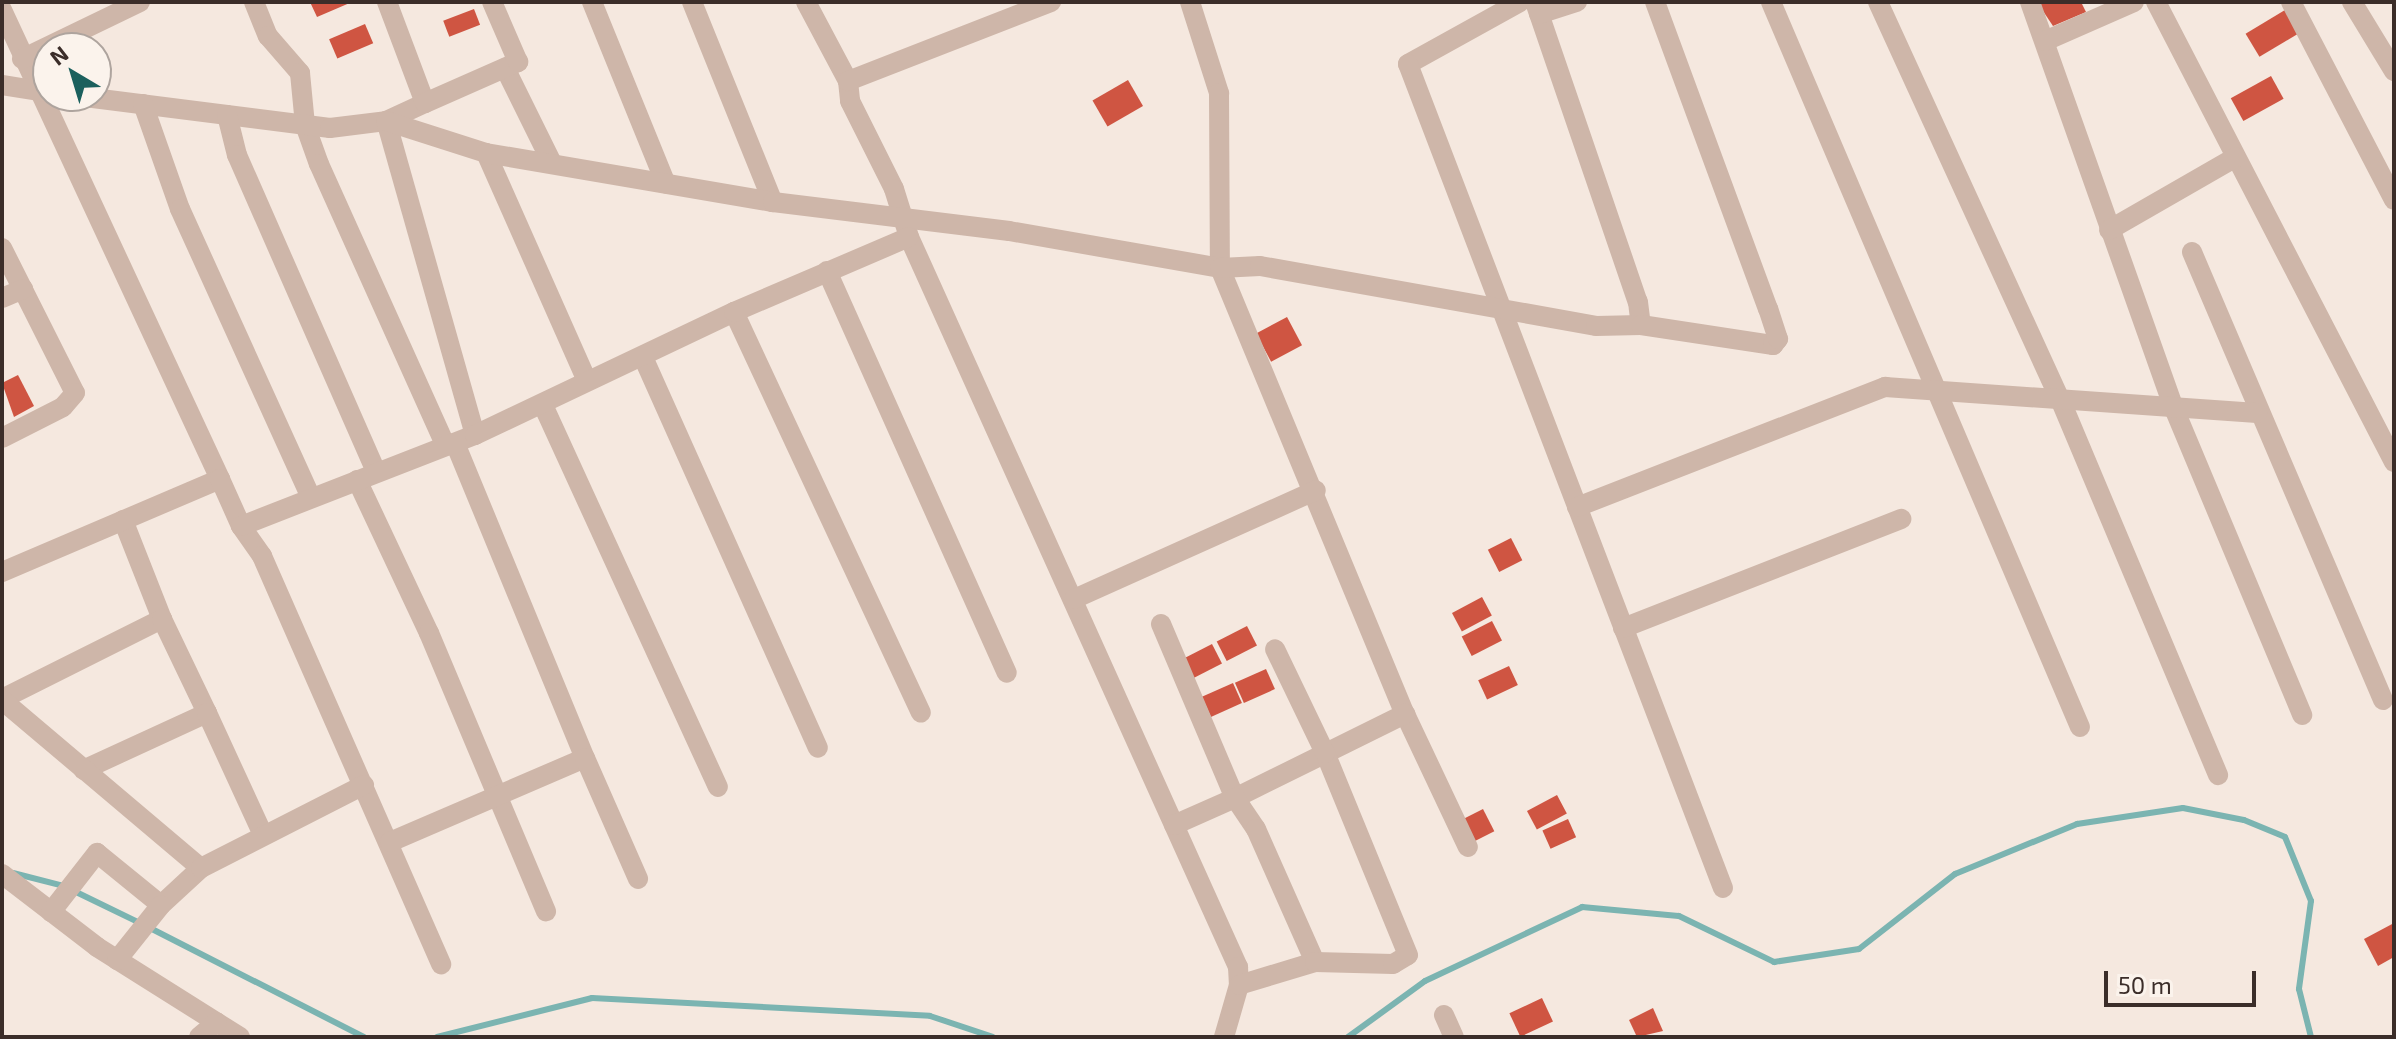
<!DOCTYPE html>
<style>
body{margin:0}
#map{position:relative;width:2396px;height:1039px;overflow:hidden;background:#f5e8df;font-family:"Exo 2",sans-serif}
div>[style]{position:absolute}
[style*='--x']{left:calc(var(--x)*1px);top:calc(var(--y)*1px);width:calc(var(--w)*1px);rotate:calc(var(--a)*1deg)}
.stream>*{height:6px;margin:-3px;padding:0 3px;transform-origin:3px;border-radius:3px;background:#7bb4b1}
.building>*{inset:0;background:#cf5542;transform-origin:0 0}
.minor>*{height:20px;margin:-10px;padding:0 10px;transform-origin:10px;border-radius:10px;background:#ceb6a9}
span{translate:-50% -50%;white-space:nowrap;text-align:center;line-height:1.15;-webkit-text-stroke:6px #fbf3ec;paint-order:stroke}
.frame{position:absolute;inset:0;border:4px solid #3b2d29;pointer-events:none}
.north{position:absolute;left:32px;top:32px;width:80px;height:80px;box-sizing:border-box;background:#fbf3ec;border:2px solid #aea49e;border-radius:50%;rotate:322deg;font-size:22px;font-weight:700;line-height:32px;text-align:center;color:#3b2d29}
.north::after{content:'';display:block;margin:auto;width:28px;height:36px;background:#1b605d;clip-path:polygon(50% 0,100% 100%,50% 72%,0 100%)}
.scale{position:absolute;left:2104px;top:971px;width:152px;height:36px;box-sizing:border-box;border:4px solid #3b2d29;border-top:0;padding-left:10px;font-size:24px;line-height:28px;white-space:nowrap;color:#3b2d29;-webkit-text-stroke:6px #fbf3ec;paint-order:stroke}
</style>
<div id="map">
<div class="stream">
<i style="--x:13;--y:873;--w:53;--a:14.3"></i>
<i style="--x:74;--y:891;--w:73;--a:25.9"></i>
<i style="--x:150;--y:928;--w:240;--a:27"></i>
<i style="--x:437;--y:1037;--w:160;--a:-14.1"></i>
<i style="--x:592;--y:998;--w:338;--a:3"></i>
<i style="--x:930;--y:1016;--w:66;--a:18.4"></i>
<i style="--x:1348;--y:1037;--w:95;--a:-36"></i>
<i style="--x:1425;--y:981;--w:174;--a:-25.2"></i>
<i style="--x:1582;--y:907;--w:97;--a:5.3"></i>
<i style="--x:1679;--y:916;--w:106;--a:25.8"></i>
<i style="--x:1774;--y:962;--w:86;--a:-8.7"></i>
<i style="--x:1859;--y:949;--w:122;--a:-38"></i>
<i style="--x:1955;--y:874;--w:132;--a:-22.3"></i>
<i style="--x:2077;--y:824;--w:107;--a:-8.6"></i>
<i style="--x:2183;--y:808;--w:62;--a:11.1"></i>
<i style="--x:2244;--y:820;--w:44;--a:22.5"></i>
<i style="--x:2285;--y:837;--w:69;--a:67.9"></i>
<i style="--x:2311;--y:901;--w:89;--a:97.8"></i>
<i style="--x:2299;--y:989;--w:49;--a:76"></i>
</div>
<div class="building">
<i style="clip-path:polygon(310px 2px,352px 2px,317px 17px)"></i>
<i style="clip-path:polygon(2037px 2px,2081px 2px,2086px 12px,2053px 26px)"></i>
<i style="left:474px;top:9px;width:17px;height:33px;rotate:69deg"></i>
<i style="left:2285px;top:10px;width:27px;height:46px;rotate:59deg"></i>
<i style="left:365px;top:24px;width:21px;height:39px;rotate:67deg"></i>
<i style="left:2271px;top:76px;width:26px;height:46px;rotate:61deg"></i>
<i style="left:1128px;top:80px;width:30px;height:41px;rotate:60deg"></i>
<i style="left:1287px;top:317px;width:32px;height:35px;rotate:62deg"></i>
<i style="clip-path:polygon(18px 375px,34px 406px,14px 417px,2px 383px)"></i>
<i style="left:1511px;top:538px;width:25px;height:26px;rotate:63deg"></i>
<i style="left:1482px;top:597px;width:21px;height:34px;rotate:62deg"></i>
<i style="left:1492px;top:621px;width:22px;height:34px;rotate:63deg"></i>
<i style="left:1247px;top:626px;width:22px;height:34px;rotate:63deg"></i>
<i style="left:1212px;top:644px;width:22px;height:34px;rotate:63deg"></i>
<i style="left:1509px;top:666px;width:21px;height:34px;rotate:65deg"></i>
<i style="left:1266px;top:669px;width:22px;height:34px;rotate:66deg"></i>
<i style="left:1233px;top:683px;width:22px;height:34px;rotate:66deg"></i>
<i style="left:1557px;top:795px;width:21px;height:34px;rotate:62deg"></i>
<i style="left:1483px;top:809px;width:25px;height:25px;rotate:63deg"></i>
<i style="left:1568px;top:819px;width:20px;height:28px;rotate:66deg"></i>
<i style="clip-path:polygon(2394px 923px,2394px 957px,2378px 966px,2364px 939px)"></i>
<i style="left:1542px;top:998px;width:26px;height:36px;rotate:65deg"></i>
<i style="clip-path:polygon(1653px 1008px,1663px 1031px,1637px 1037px,1629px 1020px)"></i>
</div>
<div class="minor">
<i style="--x:254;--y:2;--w:37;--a:68"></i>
<i style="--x:268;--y:36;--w:49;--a:49.1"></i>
<i style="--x:300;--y:73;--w:52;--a:84.5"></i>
<i style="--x:305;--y:125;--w:41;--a:70.3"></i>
<i style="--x:319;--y:164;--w:308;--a:65.8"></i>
<i style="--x:592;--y:2;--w:196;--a:67.9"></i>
<i style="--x:692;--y:2;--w:216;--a:68"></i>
<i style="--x:806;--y:2;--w:89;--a:62"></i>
<i style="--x:848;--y:81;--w:20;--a:84"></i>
<i style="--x:850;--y:101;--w:98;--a:63.4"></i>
<i style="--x:894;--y:189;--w:50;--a:72.6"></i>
<i style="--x:909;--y:237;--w:801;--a:65.74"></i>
<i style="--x:1238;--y:967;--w:18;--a:87"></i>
<i style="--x:1239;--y:985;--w:54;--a:106.1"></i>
<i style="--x:1190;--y:2;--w:96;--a:72.3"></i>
<i style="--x:1219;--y:93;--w:175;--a:89.7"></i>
<i style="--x:1220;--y:268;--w:483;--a:67.5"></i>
<i style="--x:1405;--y:714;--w:147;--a:64.7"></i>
<i style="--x:1520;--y:2;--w:128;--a:151"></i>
<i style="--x:1408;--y:64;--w:882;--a:69.08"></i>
<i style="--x:1535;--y:2;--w:317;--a:71.1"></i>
<i style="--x:1638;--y:302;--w:23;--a:83"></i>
<i style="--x:1771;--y:2;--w:788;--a:66.92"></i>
<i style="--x:1878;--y:2;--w:437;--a:65.4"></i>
<i style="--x:2060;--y:399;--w:408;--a:67.2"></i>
<i style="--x:2030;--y:2;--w:429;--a:70.5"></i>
<i style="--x:2173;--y:406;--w:335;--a:67.3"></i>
<i style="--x:2156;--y:2;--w:518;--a:62.64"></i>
<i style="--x:2291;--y:2;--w:223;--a:62.5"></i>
<i style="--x:2352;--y:2;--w:81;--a:58.7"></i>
<i style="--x:2;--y:10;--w:517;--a:65.07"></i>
<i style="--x:1539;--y:14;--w:40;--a:-18"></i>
<i style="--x:2045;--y:41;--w:97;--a:-23.7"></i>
<i style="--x:22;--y:59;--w:131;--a:-25.8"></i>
<i style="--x:505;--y:68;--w:104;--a:63.7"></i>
<i style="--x:848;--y:81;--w:218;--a:-21.3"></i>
<i style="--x:2;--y:85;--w:45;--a:9"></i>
<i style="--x:77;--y:96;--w:255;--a:7.2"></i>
<i style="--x:330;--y:128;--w:56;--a:-7.1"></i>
<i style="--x:386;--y:121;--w:43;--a:-24.8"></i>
<i style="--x:425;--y:103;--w:108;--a:-110.6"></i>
<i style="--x:425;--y:103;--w:102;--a:-23.8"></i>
<i style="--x:518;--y:62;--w:65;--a:-113.4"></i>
<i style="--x:143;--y:104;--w:111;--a:70.6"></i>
<i style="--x:180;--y:209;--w:317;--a:65.6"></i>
<i style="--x:227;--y:115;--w:41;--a:76"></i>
<i style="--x:237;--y:155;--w:346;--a:66.3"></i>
<i style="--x:486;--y:153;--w:249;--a:66.1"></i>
<i style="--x:2109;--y:230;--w:146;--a:-29.9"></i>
<i style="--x:2;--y:248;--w:162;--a:63.3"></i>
<i style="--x:75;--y:393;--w:18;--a:131"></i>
<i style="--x:63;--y:407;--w:68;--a:153.1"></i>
<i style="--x:2192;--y:252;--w:487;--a:66.9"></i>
<i style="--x:827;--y:271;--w:440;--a:65.9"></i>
<i style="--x:2;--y:298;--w:23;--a:-23"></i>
<i style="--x:734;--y:312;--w:442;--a:65"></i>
<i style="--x:643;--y:357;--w:428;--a:65.9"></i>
<i style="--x:543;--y:405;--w:420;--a:65.4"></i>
<i style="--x:475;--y:435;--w:326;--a:-105.8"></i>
<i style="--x:386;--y:121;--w:105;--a:17.7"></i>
<i style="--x:486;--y:153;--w:291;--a:9.7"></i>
<i style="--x:773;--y:202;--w:238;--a:7"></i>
<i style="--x:1009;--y:231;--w:214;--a:9.9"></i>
<i style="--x:1220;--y:268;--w:40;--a:-2.9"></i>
<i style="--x:1260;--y:266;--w:341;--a:10.1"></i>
<i style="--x:1596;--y:326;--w:45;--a:-1.3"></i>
<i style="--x:1641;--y:325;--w:134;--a:8.6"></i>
<i style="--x:1773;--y:345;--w:8;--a:-50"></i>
<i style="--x:1778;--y:339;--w:32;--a:-108"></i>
<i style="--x:1768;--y:309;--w:327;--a:-110.2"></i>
<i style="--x:455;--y:443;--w:341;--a:67.6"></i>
<i style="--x:357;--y:480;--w:169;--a:64.8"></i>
<i style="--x:429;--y:633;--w:302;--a:67.2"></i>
<i style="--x:1577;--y:507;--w:331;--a:-21.3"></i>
<i style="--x:1885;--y:387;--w:373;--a:4"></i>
<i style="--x:123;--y:520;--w:106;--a:68.5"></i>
<i style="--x:241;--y:526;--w:37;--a:55"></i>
<i style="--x:262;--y:556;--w:446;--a:66.3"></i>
<i style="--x:2;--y:572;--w:237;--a:-23.1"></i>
<i style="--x:220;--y:479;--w:51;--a:65.9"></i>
<i style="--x:241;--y:526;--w:251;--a:-21.3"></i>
<i style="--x:475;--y:435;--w:287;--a:-25.4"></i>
<i style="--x:734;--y:312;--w:190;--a:-23.2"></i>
<i style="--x:1074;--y:599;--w:265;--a:-24.2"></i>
<i style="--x:1161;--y:624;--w:189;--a:67"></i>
<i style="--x:1235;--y:798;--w:190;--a:-26.3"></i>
<i style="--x:1623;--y:628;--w:299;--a:-21.4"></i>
<i style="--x:2;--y:699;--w:179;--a:-26.6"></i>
<i style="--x:162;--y:619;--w:104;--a:64.4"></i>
<i style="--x:207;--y:713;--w:136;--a:155.3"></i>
<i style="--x:2;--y:700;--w:260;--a:40.2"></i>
<i style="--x:207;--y:713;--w:134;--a:65.3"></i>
<i style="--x:1174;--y:825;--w:67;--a:-23.9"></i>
<i style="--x:1235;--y:798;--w:37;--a:56"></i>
<i style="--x:1256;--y:829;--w:145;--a:66.1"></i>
<i style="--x:390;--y:842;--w:212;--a:-23.3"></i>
<i style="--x:585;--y:758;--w:132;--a:66.3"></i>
<i style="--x:2;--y:874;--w:120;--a:37.5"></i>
<i style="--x:97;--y:947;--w:169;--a:32.2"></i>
<i style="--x:51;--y:912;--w:75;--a:-52.1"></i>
<i style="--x:97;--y:853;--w:82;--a:39.1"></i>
<i style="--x:161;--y:905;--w:54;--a:-42.8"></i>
<i style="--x:201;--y:868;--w:183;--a:-27"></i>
<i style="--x:117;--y:960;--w:70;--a:-51.3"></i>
<i style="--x:1239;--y:985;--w:79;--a:-16.8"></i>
<i style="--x:1315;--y:962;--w:78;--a:1.5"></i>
<i style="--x:1393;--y:964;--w:17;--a:-31"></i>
<i style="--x:1408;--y:955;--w:218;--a:-112.3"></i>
<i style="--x:1325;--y:753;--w:115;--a:-115.7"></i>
<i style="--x:1444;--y:1015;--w:24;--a:66"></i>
<i style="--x:199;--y:1037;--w:23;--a:-40"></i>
</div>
<div class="frame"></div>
<div class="north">N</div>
<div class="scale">50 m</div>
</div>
